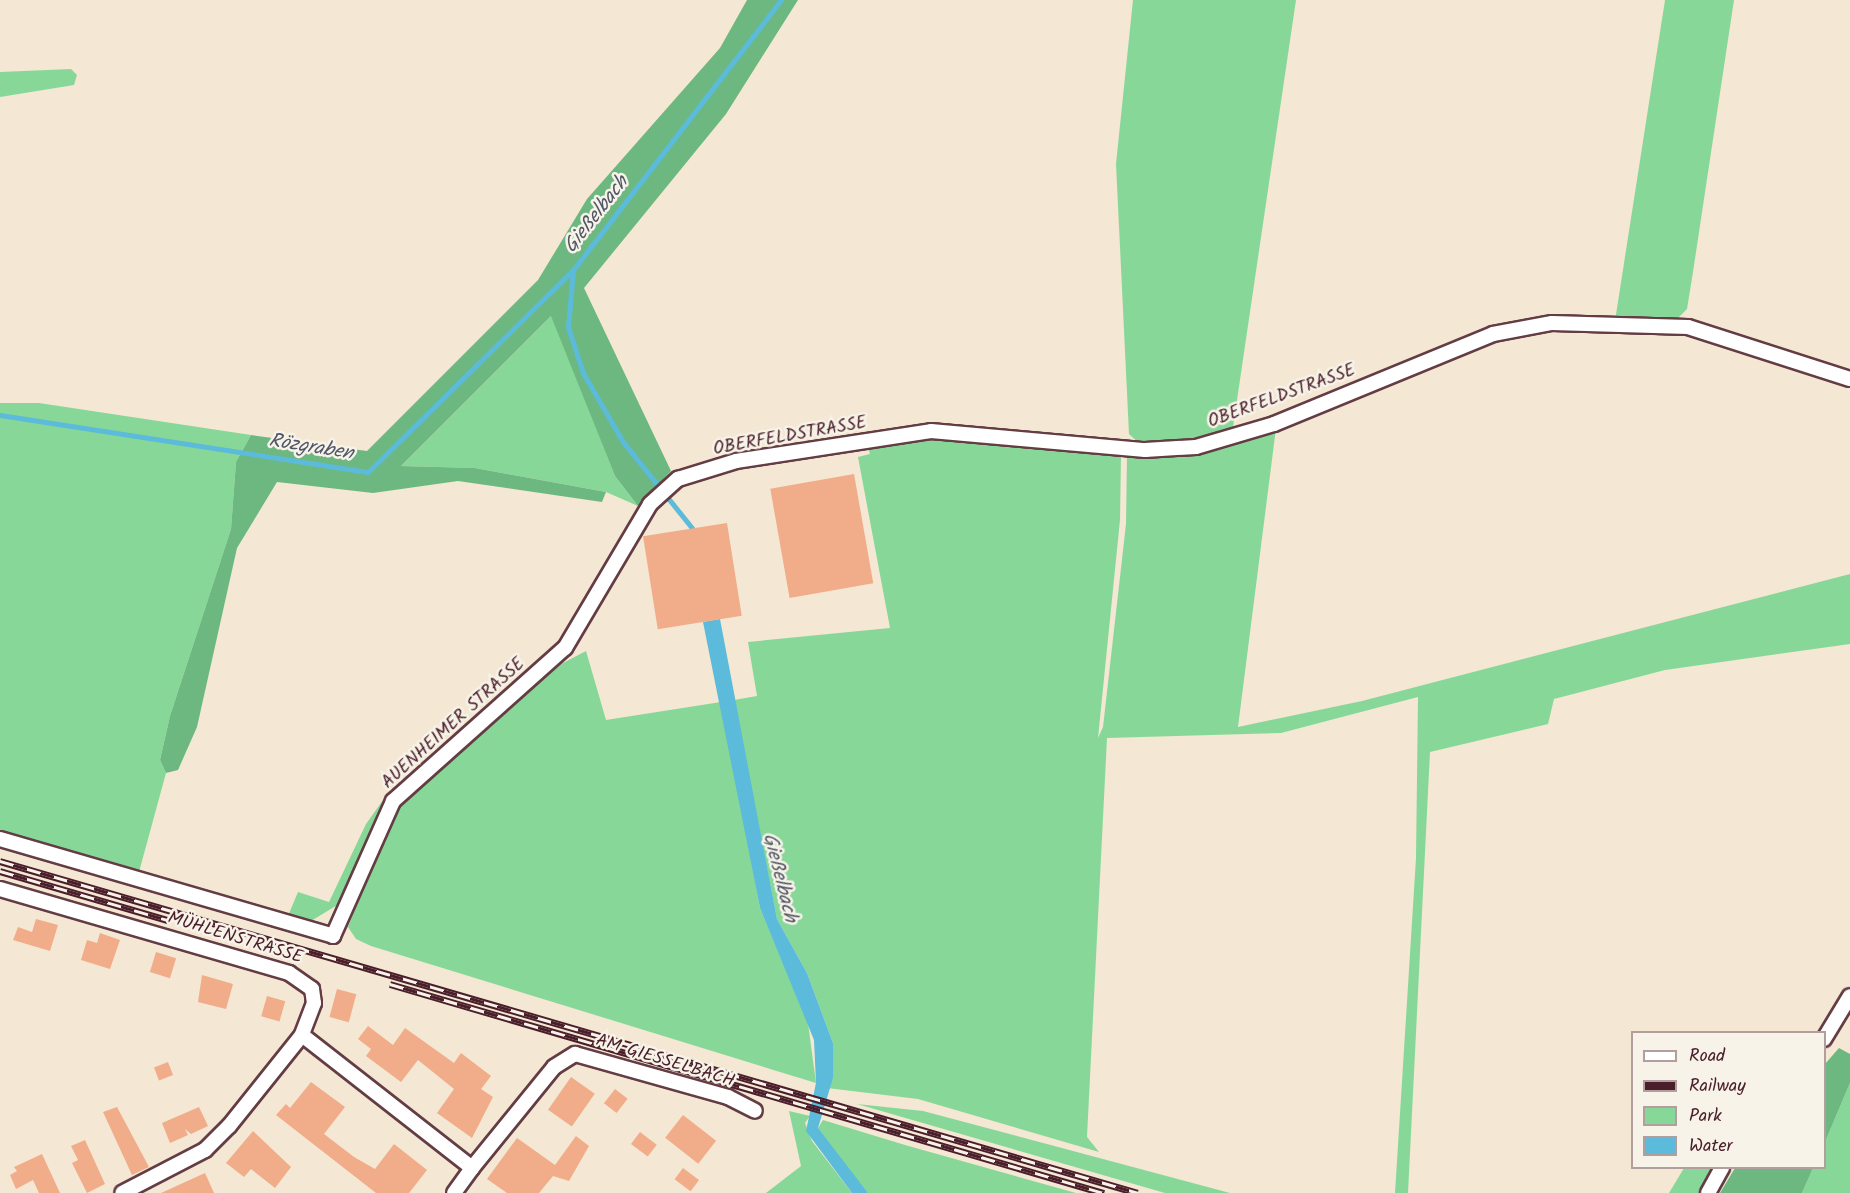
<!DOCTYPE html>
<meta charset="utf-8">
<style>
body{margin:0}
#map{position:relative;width:1850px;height:1193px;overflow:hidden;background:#f4e7d3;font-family:Kalam,sans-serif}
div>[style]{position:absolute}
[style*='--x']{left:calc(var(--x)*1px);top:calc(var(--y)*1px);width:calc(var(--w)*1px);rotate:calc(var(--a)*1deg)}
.green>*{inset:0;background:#87d898}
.forest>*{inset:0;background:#6db880}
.water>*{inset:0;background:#5cbbda}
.stream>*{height:5px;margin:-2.5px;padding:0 2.5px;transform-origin:2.5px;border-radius:2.5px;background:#5cbbda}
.building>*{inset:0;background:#f1ac8a;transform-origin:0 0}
.roads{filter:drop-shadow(2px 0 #643d44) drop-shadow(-2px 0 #643d44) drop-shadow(0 2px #643d44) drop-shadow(0 -2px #643d44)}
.minor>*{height:14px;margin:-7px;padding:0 7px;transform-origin:7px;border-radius:7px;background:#fff}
.rail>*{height:7px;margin-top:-3.5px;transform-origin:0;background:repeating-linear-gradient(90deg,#f7f3e8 0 14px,#4a1f2b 0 28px);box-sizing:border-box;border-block:2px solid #4a1f2b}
span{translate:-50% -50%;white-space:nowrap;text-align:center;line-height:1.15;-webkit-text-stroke:5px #f7f3e8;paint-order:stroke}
.street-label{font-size:18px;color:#4a1f2b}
.water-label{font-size:20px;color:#505668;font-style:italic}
.legend{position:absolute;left:1631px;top:1031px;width:195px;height:138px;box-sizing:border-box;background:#f7f3e8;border:2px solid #b29e9c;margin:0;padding:8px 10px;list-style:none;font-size:18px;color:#4a1f2b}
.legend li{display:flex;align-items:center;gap:12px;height:30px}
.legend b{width:30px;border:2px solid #b29e9c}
</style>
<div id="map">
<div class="green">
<i style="clip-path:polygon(1133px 0,1296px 0,1232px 434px,1196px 442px,1142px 446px,1129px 434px,1116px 164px)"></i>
<i style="clip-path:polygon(1665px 0,1734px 0,1693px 272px,1687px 309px,1676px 320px,1615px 321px)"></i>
<i style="clip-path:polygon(71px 69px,77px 75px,74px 85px,0 97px,0 72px)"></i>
<i style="clip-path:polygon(552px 315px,615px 476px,638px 506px,606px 492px,475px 468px,401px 466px)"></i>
<i style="clip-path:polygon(0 403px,39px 403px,251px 435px,236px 462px,231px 529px,170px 716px,160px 760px,166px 773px,139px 872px,0 831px)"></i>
<i style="clip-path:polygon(1276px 428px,1238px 727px,1362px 701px,1850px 574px,1850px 644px,1665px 670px,1554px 699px,1548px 724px,1430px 752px,1408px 1193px,1395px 1193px,1416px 858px,1418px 697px,1281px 733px,1107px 738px,1087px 1137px,1099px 1152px,918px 1099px,827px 1088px,833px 1078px,833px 1043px,807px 973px,777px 919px,734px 700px,757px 696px,748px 642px,890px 628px,858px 457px,870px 454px,867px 445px,926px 437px,1121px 456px,1120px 520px,1098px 738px,1103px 727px,1126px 524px,1127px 455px,1172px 455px,1232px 444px)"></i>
<i style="clip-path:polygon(586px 651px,606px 720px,721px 702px,760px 908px,808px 1023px,816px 1083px,371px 946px,356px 939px,348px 927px,394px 811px,440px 762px,563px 663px)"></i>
<i style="clip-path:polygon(388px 793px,339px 904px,311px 921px,288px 916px,298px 892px,329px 902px,366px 824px)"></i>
<i style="clip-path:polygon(1850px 1083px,1850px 1193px,1802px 1193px,1813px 1168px,1824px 1168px,1825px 1142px)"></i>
<i style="clip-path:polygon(857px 1104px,923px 1111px,1230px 1193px,1165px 1193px)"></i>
<i style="clip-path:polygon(789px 1111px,810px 1116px,805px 1123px,812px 1141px,852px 1193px,766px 1193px,801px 1166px)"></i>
<i style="clip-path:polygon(823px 1120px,905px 1145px,1076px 1193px,868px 1193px,825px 1141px,818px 1128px)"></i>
<i style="clip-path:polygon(1684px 1168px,1715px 1168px,1702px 1193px,1669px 1193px)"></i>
</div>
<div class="forest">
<i style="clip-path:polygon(747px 0,798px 0,726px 114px,584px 288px,671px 471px,638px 506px,615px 476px,551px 316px,401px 466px,475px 468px,606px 492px,602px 502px,458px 481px,373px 493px,277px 482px,237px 548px,197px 727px,178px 770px,166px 773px,160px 760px,170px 716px,231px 529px,236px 462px,251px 435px,367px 451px,538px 280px,587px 199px,720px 48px)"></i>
<i style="clip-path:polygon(1839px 1048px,1850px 1054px,1850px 1083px,1825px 1142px,1825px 1064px)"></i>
<i style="clip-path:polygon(1735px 1168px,1813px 1168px,1802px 1193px,1720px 1193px)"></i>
</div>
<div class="water">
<i style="clip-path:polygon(720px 619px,777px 919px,807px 973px,833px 1043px,833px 1078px,818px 1128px,868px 1193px,852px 1193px,806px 1131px,816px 1083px,814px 1040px,760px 908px,703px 622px)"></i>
</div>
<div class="stream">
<i style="--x:0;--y:415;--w:372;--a:8.8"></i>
<i style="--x:368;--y:472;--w:288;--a:-44.6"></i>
<i style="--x:692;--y:528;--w:110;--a:-128.7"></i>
<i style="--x:623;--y:442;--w:80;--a:-120.1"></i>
<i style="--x:583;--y:373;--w:48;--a:-108.1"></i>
<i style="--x:568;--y:327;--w:57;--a:-85"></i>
<i style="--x:573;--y:270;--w:341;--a:-52.4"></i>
</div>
<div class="building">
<i style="left:854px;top:474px;width:111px;height:85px;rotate:80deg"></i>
<i style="left:727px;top:523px;width:94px;height:85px;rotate:81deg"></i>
<i style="clip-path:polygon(36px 919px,58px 925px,50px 951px,13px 940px,18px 927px,32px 932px)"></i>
<i style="clip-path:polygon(100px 933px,120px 940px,110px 969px,81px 960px,87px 940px,97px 943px)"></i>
<i style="left:156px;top:952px;width:21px;height:21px;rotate:17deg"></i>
<i style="clip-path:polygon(202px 975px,233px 984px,226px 1009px,198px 1002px)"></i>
<i style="left:337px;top:989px;width:20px;height:29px;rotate:15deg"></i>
<i style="left:267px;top:996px;width:19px;height:21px;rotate:16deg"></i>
<i style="clip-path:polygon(368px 1026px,393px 1045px,405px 1028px,454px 1063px,461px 1053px,491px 1076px,481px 1089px,493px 1097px,472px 1138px,437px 1113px,454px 1089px,418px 1060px,401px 1082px,366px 1056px,371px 1049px,358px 1039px)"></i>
<i style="left:168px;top:1062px;width:14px;height:15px;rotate:69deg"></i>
<i style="left:571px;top:1077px;width:29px;height:40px;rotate:35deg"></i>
<i style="clip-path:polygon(311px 1082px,345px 1107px,324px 1134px,354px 1157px,375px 1169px,394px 1144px,427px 1170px,409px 1193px,376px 1193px,276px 1115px,286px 1104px,290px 1108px)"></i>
<i style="left:615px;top:1089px;width:16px;height:18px;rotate:38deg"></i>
<i style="clip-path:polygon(117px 1107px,149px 1167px,132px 1175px,103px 1112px)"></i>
<i style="clip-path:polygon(199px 1107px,208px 1126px,191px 1134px,185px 1129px,188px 1135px,170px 1143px,162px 1123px)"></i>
<i style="left:683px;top:1115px;width:42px;height:29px;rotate:38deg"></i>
<i style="clip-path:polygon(253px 1131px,291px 1167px,275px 1188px,251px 1169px,244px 1177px,226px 1163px)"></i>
<i style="left:640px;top:1132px;width:21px;height:15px;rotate:37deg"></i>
<i style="clip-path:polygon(576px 1136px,589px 1146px,569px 1181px,553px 1176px,539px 1193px,507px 1193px,487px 1179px,517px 1138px,555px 1165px)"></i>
<i style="clip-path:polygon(85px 1140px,105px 1184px,87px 1193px,72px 1163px,78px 1160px,71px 1146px)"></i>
<i style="clip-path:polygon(42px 1154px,60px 1193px,39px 1193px,33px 1180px,16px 1189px,10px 1175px,17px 1171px,14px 1167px)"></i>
<i style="left:683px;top:1168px;width:20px;height:14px;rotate:37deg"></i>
<i style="clip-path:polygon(205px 1173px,214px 1193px,161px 1193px)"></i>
</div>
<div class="roads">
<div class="minor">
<i style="--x:0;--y:839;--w:347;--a:16.2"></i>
<i style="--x:333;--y:936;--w:148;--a:-66"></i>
<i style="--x:393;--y:801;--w:230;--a:-41.7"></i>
<i style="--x:565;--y:648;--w:167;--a:-59.4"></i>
<i style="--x:650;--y:504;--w:38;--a:-42"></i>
<i style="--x:678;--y:479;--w:61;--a:-17.2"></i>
<i style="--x:736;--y:461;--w:197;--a:-8.7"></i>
<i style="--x:931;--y:431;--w:215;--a:5.1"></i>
<i style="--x:1145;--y:450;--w:51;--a:-3.4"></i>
<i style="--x:1196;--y:447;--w:81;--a:-16.4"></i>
<i style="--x:1274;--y:424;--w:237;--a:-22.3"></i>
<i style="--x:1493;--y:334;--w:60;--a:-10.6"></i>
<i style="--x:1552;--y:323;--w:136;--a:1.7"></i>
<i style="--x:1688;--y:327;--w:170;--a:17.8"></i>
<i style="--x:0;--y:889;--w:301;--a:16.2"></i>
<i style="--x:289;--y:973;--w:28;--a:35"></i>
<i style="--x:312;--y:989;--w:14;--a:82"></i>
<i style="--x:314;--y:1003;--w:34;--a:111"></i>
<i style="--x:302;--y:1035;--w:117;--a:128.7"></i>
<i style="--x:229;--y:1126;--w:34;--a:135"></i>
<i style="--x:205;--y:1150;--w:93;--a:152.6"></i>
<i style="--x:302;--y:1035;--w:216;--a:38"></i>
<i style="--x:472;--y:1168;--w:130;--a:-50.9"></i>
<i style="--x:554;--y:1067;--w:25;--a:-32"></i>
<i style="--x:575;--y:1054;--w:159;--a:15.7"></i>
<i style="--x:728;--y:1097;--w:30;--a:27"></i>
<i style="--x:1824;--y:1039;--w:50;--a:-58.8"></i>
<i style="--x:454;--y:1193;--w:31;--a:-54"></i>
<i style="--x:1708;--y:1193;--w:29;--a:-61"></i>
</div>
</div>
<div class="rail">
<i style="--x:0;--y:861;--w:1185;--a:16.26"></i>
<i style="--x:0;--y:871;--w:175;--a:16.3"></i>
<i style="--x:390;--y:984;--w:744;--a:16.32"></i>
</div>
<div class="street-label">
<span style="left:1282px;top:397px;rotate:-20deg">OBERFELDSTRASSE</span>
<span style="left:790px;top:437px;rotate:-10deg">OBERFELDSTRASSE</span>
<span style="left:454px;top:724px;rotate:-42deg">AUENHEIMER STRASSE</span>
<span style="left:235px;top:939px;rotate:17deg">MÜHLENSTRASSE</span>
<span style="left:665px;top:1062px;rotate:17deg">AM GIESSELBACH</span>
</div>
<div class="water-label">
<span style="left:597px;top:215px;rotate:-52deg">Gießelbach</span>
<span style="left:311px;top:448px;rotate:9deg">Rözgraben</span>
<span style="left:779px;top:878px;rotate:76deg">Gießelbach</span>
</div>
<ul class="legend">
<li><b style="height:8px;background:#fff"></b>Road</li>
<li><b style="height:8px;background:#4a1f2b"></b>Railway</li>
<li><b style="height:16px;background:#87d898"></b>Park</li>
<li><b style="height:16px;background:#5cbbda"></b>Water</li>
</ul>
</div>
